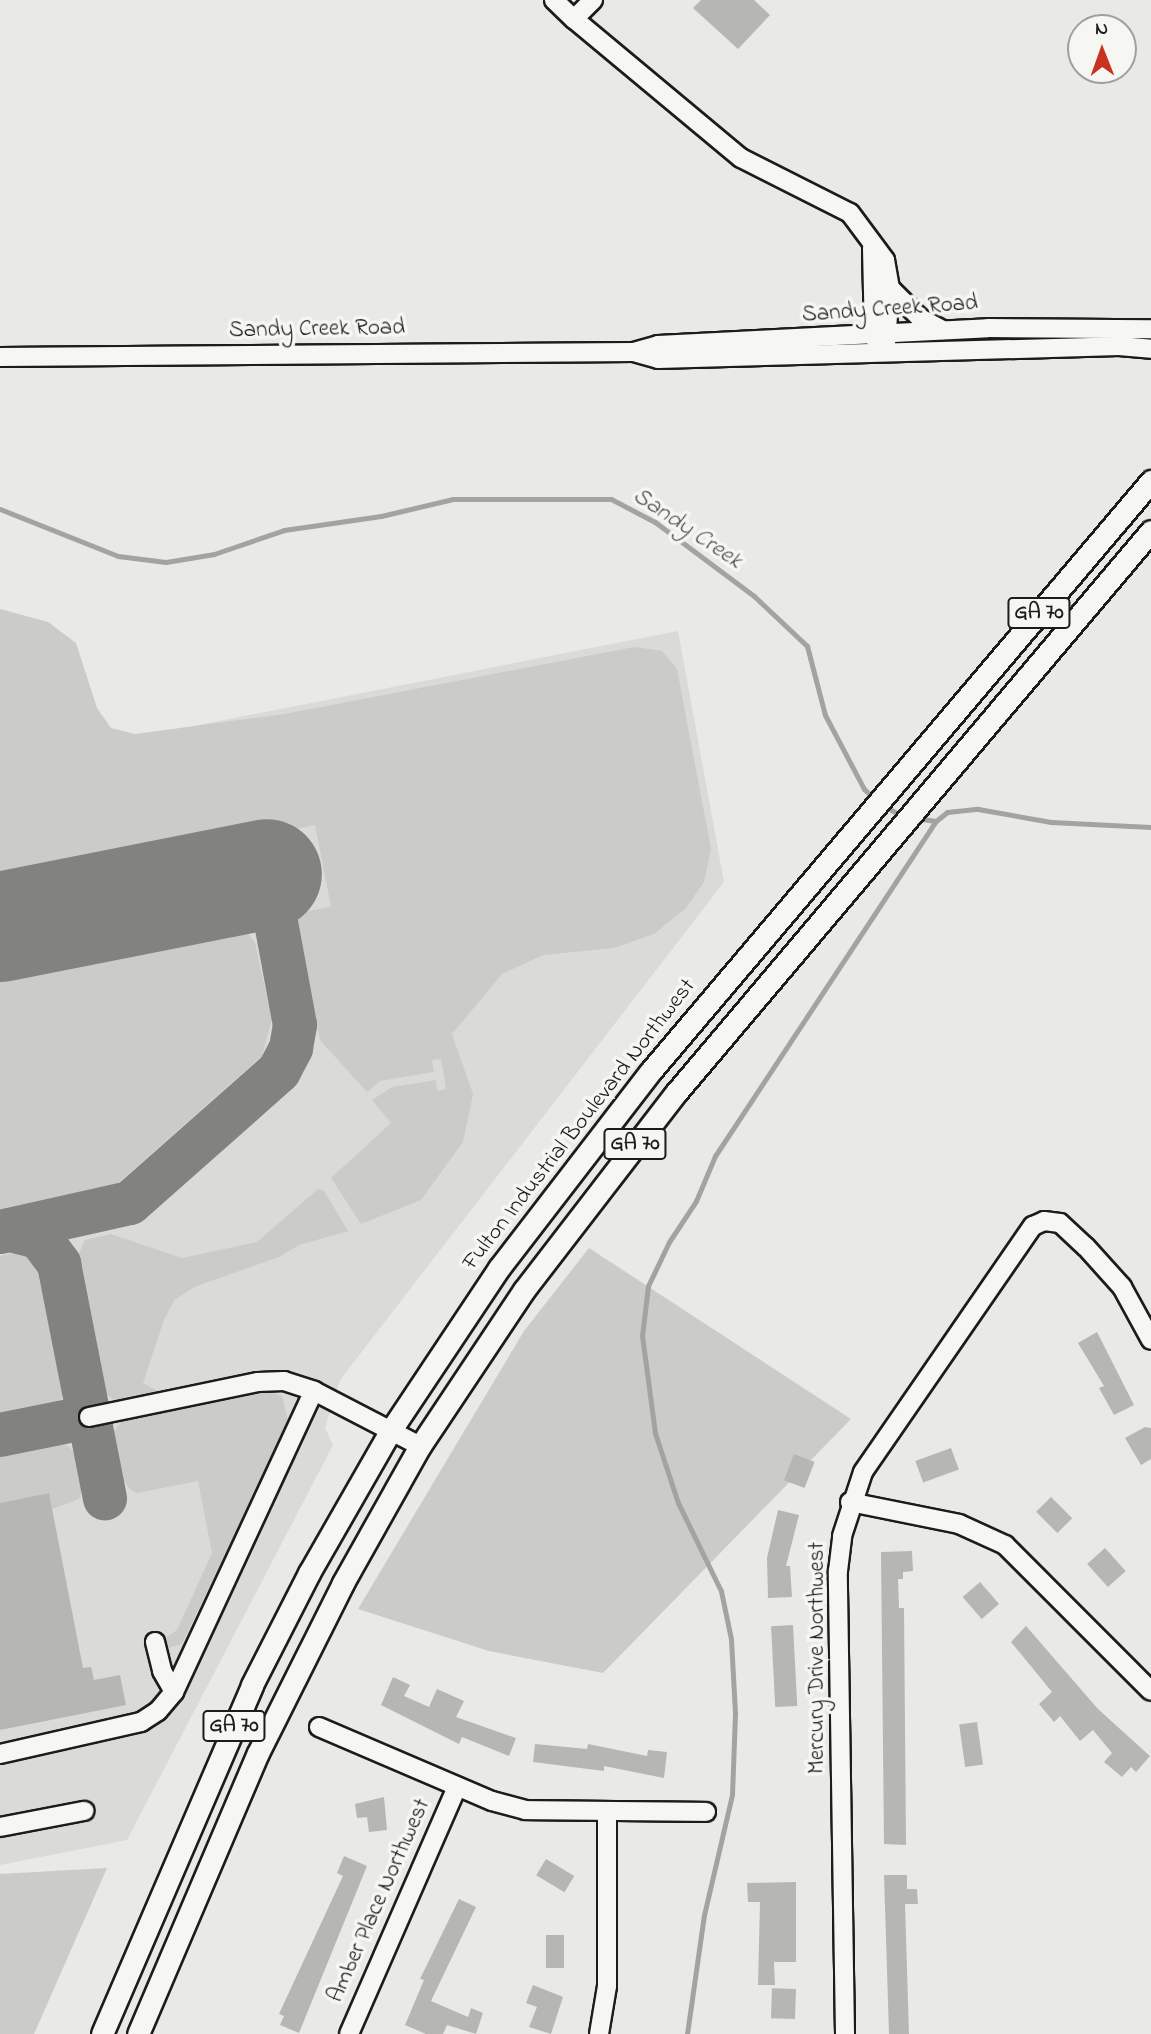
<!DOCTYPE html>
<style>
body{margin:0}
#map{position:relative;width:1151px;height:2034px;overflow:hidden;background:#e9e9e5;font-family:"Indie Flower",sans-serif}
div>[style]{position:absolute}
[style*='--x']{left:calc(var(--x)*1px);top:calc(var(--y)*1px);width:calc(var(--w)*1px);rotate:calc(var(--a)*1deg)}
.built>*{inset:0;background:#dadad6}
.green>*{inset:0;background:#cbcbc7}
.stream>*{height:5px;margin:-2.5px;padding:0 2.5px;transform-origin:2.5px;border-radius:2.5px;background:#a3a3a1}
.taxiway>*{height:44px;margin:-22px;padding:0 22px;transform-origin:22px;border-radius:22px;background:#828280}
.runway>*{height:110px;margin:-55px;padding:0 55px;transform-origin:55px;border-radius:55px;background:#828280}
.building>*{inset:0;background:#b6b6b3;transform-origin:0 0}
.roads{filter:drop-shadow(2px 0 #1c1c1c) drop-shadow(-2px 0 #1c1c1c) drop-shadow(0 2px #1c1c1c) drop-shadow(0 -2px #1c1c1c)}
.minor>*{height:18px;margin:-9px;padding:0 9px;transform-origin:9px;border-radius:9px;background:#f6f6f2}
.major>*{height:21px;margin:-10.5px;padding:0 10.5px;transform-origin:10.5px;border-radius:10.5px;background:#f6f6f2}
span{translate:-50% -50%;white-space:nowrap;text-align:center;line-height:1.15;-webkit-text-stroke:7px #f6f6f2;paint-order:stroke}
.shield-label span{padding:2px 5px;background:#f6f6f2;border:2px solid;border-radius:5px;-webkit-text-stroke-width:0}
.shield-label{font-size:21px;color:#1c1c1c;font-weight:700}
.street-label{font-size:23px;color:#1c1c1c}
.water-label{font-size:24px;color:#525251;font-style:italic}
.north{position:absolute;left:1067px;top:14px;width:70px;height:70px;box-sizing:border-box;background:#f6f6f2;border:2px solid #9f9f9c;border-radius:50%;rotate:359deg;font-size:19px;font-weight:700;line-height:28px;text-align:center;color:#1c1c1c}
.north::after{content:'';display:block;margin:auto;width:24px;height:32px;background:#c8321e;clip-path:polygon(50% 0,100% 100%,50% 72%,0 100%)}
</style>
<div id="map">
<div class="built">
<i style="clip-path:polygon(678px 631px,724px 882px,340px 1380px,325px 1428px,333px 1445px,127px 1840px,0 1865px,0 764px)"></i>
</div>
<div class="green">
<i style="clip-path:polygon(0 609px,48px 622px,76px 643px,97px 708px,111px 728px,135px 734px,285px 714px,634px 647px,662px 651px,677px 669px,711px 849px,704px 882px,686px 908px,654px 934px,614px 948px,543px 955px,502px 974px,452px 1034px,473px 1094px,463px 1142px,421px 1200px,361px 1224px,331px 1178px,391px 1123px,372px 1100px,392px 1087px,436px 1080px,437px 1091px,446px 1089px,441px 1059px,432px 1060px,434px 1072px,380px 1081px,367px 1092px,320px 1040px,296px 913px,331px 907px,315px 825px,0 890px)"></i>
<i style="clip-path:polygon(229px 923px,247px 932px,255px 943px,272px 1019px,262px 1056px,116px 1185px,0 1211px,0 968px)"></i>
<i style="clip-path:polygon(318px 1189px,324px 1191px,348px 1231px,299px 1245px,279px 1257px,194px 1287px,174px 1300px,164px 1320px,143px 1383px,159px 1392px,116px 1401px,104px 1393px,76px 1260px,85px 1240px,111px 1234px,182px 1258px,257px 1242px)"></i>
<i style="clip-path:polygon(589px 1248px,851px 1419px,603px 1673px,489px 1651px,358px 1609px,524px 1331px)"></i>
<i style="clip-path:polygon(21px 1251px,32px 1255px,40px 1266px,65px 1389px,61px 1400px,51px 1406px,0 1416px,0 1256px)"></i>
<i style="clip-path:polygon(265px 1391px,282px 1396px,288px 1421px,182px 1644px,168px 1648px,161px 1641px,177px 1630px,212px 1553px,198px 1481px,137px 1493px,130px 1489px,120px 1477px,112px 1434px,123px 1419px)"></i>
<i style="clip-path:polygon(57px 1443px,69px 1446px,77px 1457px,83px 1488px,79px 1499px,52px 1509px,48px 1493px,0 1503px,0 1455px)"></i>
<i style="clip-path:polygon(107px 1868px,34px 2034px,0 2034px,0 1874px)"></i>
</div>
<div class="stream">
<i style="--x:0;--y:509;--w:127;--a:21.7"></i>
<i style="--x:118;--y:556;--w:48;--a:7.1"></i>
<i style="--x:166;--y:562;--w:49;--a:-9.5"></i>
<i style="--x:214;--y:554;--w:74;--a:-18.9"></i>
<i style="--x:284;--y:530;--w:98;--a:-8.2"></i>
<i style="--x:381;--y:516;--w:74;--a:-13.3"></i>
<i style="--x:453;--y:499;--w:158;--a:0"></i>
<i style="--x:611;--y:499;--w:50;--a:27.6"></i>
<i style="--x:655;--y:522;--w:124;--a:36.8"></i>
<i style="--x:754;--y:596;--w:73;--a:43.3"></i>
<i style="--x:807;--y:646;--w:71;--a:75.4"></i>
<i style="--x:825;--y:715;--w:84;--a:62.2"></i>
<i style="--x:864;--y:789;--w:16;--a:43"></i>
<i style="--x:884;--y:806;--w:21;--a:29"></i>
<i style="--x:915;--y:818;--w:21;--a:8"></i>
<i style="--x:687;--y:2034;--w:120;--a:-81.9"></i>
<i style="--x:704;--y:1915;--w:123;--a:-76.9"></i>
<i style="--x:732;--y:1795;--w:82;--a:-87.9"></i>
<i style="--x:735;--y:1713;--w:74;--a:-93.1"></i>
<i style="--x:731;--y:1639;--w:49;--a:-101.8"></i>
<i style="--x:721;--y:1591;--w:98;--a:-116"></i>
<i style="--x:678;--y:1503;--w:74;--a:-108.2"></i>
<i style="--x:655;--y:1433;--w:98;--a:-97.6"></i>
<i style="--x:642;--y:1336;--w:50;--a:-83.2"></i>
<i style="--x:648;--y:1286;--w:49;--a:-64.5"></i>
<i style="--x:669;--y:1242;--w:49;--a:-56.6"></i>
<i style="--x:696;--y:1201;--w:49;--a:-67.1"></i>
<i style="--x:715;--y:1156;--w:401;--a:-56.6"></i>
<i style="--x:936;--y:821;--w:14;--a:-39"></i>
<i style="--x:947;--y:812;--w:31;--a:-6"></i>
<i style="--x:978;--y:809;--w:74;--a:10.1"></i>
<i style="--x:1051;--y:822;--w:100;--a:2.9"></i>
</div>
<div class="taxiway">
<i style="--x:10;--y:1230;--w:30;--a:14"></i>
<i style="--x:39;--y:1237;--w:34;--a:53"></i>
<i style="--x:59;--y:1264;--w:239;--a:78.9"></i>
<i style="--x:0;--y:1232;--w:133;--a:-12.6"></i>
<i style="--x:130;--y:1203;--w:199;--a:-41.5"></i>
<i style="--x:279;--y:1071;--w:26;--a:-62"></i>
<i style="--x:291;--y:1048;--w:23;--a:-80"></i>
<i style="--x:295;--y:1025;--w:154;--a:-100.5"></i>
<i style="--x:0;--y:1435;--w:91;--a:-11.4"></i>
</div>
<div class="runway">
<i style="--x:0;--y:927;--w:272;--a:-11.2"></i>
</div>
<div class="building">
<i style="clip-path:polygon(701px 0,754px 0,770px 15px,738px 49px,693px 8px)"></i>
<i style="clip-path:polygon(1097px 1332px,1134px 1405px,1114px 1415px,1099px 1388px,1104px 1386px,1078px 1343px)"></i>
<i style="clip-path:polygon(1145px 1427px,1151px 1428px,1151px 1459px,1141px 1465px,1125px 1438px)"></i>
<i style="left:951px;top:1448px;width:23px;height:38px;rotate:70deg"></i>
<i style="left:794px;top:1454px;width:22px;height:28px;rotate:21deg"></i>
<i style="clip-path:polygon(49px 1493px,83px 1668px,91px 1667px,94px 1680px,120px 1675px,126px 1705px,0 1730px,0 1503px)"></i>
<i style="left:1051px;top:1497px;width:30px;height:21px;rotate:45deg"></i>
<i style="clip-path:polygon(778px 1510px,799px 1515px,786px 1566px,790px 1566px,792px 1597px,768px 1598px,767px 1558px)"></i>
<i style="left:1105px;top:1548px;width:31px;height:24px;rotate:48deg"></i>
<i style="clip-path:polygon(912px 1551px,913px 1571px,903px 1572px,903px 1579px,898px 1579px,899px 1608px,904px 1608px,906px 1845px,884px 1844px,881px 1552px)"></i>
<i style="left:980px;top:1582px;width:29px;height:23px;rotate:49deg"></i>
<i style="left:793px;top:1625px;width:81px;height:22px;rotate:87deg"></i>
<i style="clip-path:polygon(1026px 1626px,1098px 1709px,1150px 1756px,1136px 1772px,1131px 1767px,1122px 1777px,1104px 1762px,1112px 1753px,1093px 1730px,1080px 1741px,1060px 1716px,1054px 1722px,1039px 1704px,1052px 1692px,1011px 1642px)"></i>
<i style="clip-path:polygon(393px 1677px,410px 1685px,404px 1696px,429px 1707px,437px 1689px,464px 1701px,456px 1717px,516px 1738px,509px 1756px,462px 1737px,459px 1744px,381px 1705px)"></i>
<i style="left:977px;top:1722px;width:43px;height:18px;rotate:82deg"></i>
<i style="clip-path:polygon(535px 1744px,587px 1749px,588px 1744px,647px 1756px,648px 1750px,667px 1752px,664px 1778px,604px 1766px,604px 1771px,533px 1762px)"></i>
<i style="clip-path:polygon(384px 1797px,387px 1830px,369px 1832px,367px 1817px,357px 1818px,355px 1804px)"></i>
<i style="clip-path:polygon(344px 1856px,367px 1866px,299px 2033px,280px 2025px,284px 2016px,279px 2014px,343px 1876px,337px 1873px)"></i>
<i style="left:546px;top:1859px;width:33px;height:19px;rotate:31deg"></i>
<i style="clip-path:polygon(884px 1875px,907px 1875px,907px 1889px,917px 1889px,918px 1904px,905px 1904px,909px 2034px,889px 2034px)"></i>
<i style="clip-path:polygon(796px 1882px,796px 1962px,774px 1962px,775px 1985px,758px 1985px,760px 1902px,748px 1902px,747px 1883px)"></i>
<i style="clip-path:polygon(459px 1899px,476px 1907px,431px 2001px,468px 2017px,471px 2008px,483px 2013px,476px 2034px,447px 2025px,443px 2034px,426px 2034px,405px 2025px,424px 1980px,420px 1979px)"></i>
<i style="left:546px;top:1935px;width:18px;height:33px"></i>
<i style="clip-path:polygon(533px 1985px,563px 1997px,551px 2034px,529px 2027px,537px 2007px,526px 2003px)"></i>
<i style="left:796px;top:1989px;width:30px;height:24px;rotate:92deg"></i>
</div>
<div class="roads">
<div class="minor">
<i style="--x:554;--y:0;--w:28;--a:44"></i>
<i style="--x:574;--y:19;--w:27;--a:-45"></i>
<i style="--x:574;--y:19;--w:217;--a:39.8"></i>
<i style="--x:741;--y:158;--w:122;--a:26.8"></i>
<i style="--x:850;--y:213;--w:59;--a:53.3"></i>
<i style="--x:885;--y:260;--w:28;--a:80"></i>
<i style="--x:890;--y:288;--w:56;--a:94.1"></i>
<i style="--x:872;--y:248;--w:88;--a:88.7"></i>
<i style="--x:874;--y:336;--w:10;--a:66"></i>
<i style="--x:890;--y:288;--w:42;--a:45"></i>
<i style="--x:920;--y:318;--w:26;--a:28"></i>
<i style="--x:634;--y:352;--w:25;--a:16"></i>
<i style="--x:658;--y:359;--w:461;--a:-1.6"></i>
<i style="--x:1119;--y:346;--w:32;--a:5"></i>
<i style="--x:0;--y:357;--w:634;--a:-0.45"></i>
<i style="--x:634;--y:352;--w:25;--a:-16"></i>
<i style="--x:658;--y:345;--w:330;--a:-2.9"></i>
<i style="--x:988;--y:328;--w:163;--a:0.4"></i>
<i style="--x:89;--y:1417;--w:173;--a:-11.7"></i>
<i style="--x:258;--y:1382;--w:26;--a:-2"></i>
<i style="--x:284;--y:1381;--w:32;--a:18"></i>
<i style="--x:314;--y:1391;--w:119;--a:27.4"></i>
<i style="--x:850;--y:1502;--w:111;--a:11.4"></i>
<i style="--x:959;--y:1524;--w:51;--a:24.5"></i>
<i style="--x:1005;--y:1545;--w:206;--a:45"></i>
<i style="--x:155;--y:1642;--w:30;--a:76"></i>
<i style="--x:162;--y:1671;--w:24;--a:60"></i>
<i style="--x:319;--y:1727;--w:188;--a:23.2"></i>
<i style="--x:492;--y:1801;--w:34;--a:15"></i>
<i style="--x:525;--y:1810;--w:181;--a:0.6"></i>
<i style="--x:0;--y:1754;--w:145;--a:-12.8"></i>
<i style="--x:141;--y:1722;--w:20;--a:-33"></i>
<i style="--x:158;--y:1711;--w:25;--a:-50"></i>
<i style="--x:174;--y:1692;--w:332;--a:-65.1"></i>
<i style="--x:0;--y:1827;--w:86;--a:-10.8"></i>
<i style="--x:349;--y:2034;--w:270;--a:-66.4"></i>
<i style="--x:599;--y:2034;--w:49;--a:-80.5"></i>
<i style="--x:607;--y:1986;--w:173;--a:-90"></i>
<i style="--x:845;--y:2034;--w:463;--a:-90.9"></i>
<i style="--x:838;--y:1571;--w:35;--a:-83"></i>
<i style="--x:842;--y:1536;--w:67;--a:-71.8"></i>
<i style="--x:863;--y:1472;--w:299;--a:-55.4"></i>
<i style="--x:1033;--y:1226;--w:12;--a:-24"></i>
<i style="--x:1044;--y:1221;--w:16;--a:7"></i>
<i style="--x:1060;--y:1223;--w:35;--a:43"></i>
<i style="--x:1086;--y:1247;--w:54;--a:48"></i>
<i style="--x:1122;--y:1287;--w:60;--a:61.3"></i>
</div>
<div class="major">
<i style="--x:102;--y:2034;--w:380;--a:-66.7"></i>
<i style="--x:252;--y:1685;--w:126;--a:-63"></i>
<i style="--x:309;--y:1573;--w:165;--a:-60.2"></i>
<i style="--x:391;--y:1430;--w:195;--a:-56.3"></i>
<i style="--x:499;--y:1268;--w:247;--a:-52.4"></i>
<i style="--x:650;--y:1072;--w:775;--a:-49.71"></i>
<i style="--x:138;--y:2034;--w:306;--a:-66.9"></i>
<i style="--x:258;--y:1753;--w:190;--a:-63.4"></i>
<i style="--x:343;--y:1583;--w:157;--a:-60.7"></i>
<i style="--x:420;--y:1446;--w:187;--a:-56.3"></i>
<i style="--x:524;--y:1290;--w:247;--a:-52.4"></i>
<i style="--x:675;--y:1094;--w:737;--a:-49.79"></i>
</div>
</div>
<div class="shield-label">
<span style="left:1039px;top:613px">GA 70</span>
<span style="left:635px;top:1144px">GA 70</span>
<span style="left:234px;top:1726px">GA 70</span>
</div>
<div class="street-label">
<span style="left:890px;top:310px;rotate:-4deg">Sandy Creek Road</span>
<span style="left:317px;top:330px;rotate:-1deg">Sandy Creek Road</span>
<span style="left:580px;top:1125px;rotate:-52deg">Fulton Industrial Boulevard Northwest</span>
<span style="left:818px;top:1658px;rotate:-90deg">Mercury Drive Northwest</span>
<span style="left:380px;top:1901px;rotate:-66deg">Amber Place Northwest</span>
</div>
<div class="water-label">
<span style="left:687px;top:529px;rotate:34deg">Sandy Creek</span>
</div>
<div class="north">N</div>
</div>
